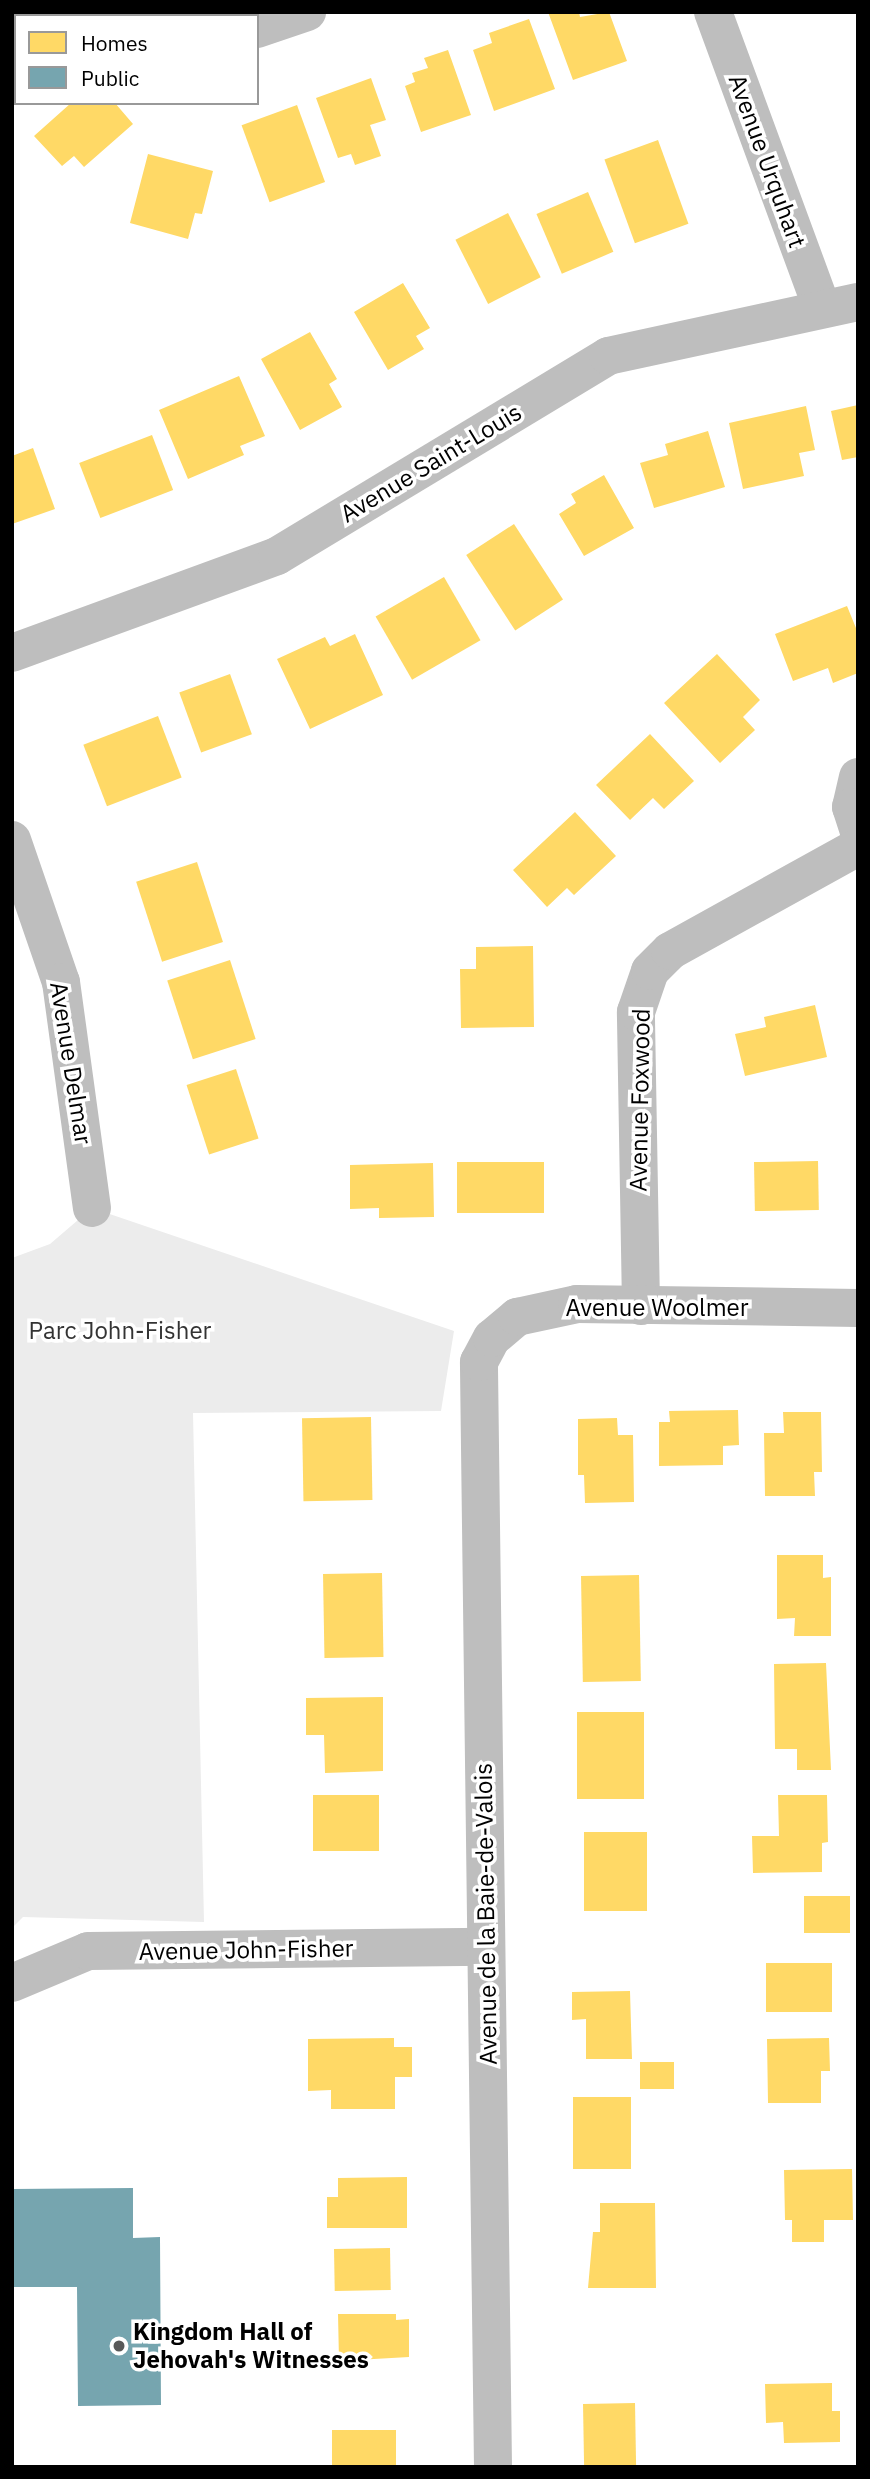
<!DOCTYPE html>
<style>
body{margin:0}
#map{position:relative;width:870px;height:2479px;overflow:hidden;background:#fff;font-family:"IBM Plex Sans",sans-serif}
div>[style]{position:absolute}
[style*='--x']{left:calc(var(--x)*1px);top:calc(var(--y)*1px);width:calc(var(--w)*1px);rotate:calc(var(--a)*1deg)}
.green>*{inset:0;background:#ececec}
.homes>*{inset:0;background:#ffd966;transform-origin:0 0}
.public>*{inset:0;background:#76a5af}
.minor>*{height:38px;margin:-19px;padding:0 19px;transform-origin:19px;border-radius:19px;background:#bebebe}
.tertiary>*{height:38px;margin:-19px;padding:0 19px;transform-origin:19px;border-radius:19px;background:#bebebe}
.dots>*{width:19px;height:19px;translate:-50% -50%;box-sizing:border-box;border:4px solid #fff;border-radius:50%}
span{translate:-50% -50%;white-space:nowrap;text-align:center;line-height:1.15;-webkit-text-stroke:7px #fff;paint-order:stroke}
.street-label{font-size:24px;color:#000}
.park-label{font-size:24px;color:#333}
.poi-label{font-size:24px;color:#000;font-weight:700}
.left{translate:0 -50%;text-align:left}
.frame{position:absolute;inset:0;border:14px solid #000;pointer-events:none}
.legend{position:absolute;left:14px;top:14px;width:245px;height:91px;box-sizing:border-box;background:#fff;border:2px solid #999;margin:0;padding:9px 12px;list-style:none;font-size:21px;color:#000}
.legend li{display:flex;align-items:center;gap:14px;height:35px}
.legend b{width:35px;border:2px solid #999}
</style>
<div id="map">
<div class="green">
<i style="clip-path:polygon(92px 1208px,454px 1331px,441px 1411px,193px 1413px,204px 1922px,23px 1917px,12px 1928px,12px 1258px,50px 1244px)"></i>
</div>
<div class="homes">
<i style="clip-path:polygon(12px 12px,76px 12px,78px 16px,16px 16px,15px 49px)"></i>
<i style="clip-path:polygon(548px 12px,579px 12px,580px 17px,609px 12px,627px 61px,573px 80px)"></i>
<i style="clip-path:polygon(529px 19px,555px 89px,494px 111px,473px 50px,492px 43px,489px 33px)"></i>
<i style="clip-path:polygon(448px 50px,471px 115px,421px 132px,405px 86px,415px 82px,412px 73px,428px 68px,424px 58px)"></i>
<i style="clip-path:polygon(371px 78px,386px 120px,370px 125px,381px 156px,355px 165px,351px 154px,338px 158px,316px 98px)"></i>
<i style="clip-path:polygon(71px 103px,115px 103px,133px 124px,84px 167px,74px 156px,62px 166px,34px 136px)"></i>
<i style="left:297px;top:105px;width:82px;height:59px;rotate:70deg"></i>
<i style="left:658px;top:140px;width:89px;height:57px;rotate:70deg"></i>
<i style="clip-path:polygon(148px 154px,213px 171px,202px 214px,195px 213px,188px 239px,130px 223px)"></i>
<i style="left:588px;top:192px;width:65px;height:56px;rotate:67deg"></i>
<i style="left:508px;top:213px;width:72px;height:59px;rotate:63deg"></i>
<i style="clip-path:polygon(403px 283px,430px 328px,416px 336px,424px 349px,388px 370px,354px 312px)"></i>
<i style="clip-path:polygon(310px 332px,337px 379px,329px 384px,342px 407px,300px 430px,261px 359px)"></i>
<i style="clip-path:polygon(239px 376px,265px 436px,240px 446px,244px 455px,188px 479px,159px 410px)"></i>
<i style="clip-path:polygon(858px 405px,858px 457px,842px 460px,831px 411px)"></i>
<i style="clip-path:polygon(806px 406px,815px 450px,799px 453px,804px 476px,743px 489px,729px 423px)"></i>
<i style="clip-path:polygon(708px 431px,725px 487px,654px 508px,640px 463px,668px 455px,665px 444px)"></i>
<i style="left:152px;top:435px;width:59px;height:78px;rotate:69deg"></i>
<i style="clip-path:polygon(33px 448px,55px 509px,12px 524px,12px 456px)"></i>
<i style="clip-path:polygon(604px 475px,634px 528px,584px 556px,559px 514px,576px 503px,571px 494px)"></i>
<i style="left:514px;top:524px;width:90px;height:57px;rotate:57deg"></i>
<i style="left:444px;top:577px;width:73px;height:79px;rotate:60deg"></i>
<i style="clip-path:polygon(847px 606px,858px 633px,858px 673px,833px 683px,828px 668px,793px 681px,775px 634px)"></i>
<i style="clip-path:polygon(355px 634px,383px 695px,310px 729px,277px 659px,325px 637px,330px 646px)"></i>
<i style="clip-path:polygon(717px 654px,760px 700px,743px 717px,755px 730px,720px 763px,664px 703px)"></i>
<i style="left:230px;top:674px;width:64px;height:54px;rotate:70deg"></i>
<i style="left:158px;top:716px;width:66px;height:80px;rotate:69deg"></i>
<i style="clip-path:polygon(650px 734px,694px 781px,664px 809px,653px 798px,630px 820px,596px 785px)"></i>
<i style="clip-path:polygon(575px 812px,616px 856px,574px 895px,567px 888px,547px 907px,513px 870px)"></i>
<i style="left:197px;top:862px;width:84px;height:64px;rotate:72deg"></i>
<i style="clip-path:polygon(533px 946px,534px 1027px,461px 1028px,460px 969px,476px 969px,476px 947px)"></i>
<i style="left:230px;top:960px;width:83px;height:66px;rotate:72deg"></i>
<i style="clip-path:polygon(815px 1005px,827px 1057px,745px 1076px,735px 1034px,766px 1027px,764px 1017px)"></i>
<i style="left:236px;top:1069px;width:73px;height:52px;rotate:72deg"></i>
<i style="left:818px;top:1161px;width:49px;height:64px;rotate:89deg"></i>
<i style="left:544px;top:1162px;width:51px;height:87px;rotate:90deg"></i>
<i style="clip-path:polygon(433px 1163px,434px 1217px,379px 1218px,379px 1208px,350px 1209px,350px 1165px)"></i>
<i style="clip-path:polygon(738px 1410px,739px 1445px,723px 1446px,723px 1465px,659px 1466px,659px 1422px,670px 1422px,669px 1411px)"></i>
<i style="clip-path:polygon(783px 1412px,821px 1412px,822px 1472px,814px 1472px,815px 1496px,765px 1496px,764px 1433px,784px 1433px)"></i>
<i style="left:371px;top:1417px;width:83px;height:69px;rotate:89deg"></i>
<i style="clip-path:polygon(617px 1418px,618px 1435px,633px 1435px,634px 1502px,585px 1503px,584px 1475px,578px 1475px,578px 1419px)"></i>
<i style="clip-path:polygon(777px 1555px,823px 1555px,823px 1578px,831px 1577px,831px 1636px,794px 1636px,795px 1618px,777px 1619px)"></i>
<i style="left:382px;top:1573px;width:84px;height:59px;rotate:89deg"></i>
<i style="left:639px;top:1575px;width:106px;height:58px;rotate:89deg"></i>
<i style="clip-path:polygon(826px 1663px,831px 1770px,797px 1770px,797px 1749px,775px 1749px,774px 1664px)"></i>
<i style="clip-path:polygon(383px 1697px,383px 1771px,325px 1773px,324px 1735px,306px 1735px,306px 1698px)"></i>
<i style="left:577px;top:1712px;width:67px;height:87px"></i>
<i style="left:313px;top:1795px;width:66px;height:56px"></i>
<i style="clip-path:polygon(778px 1795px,827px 1795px,828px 1842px,822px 1843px,822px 1872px,753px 1873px,752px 1836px,779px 1836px)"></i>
<i style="left:584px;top:1832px;width:63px;height:79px"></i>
<i style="left:804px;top:1896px;width:46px;height:37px"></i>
<i style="left:766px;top:1963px;width:66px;height:49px"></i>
<i style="clip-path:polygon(630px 1991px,632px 2059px,586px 2059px,586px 2019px,572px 2020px,572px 1992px)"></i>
<i style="clip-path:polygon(394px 2038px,394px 2047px,412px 2047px,412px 2077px,395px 2077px,395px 2109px,331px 2109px,331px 2090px,308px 2091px,308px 2039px)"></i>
<i style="clip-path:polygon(829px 2038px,830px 2071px,821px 2071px,821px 2103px,768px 2103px,767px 2039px)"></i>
<i style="left:640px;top:2062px;width:34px;height:27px"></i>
<i style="left:573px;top:2097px;width:58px;height:72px"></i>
<i style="clip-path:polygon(852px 2169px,853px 2220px,824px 2220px,824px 2242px,792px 2242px,792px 2220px,785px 2220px,784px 2170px)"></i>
<i style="clip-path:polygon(407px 2177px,407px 2228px,327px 2228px,327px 2197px,338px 2197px,338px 2178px)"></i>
<i style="clip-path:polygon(600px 2203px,655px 2203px,656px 2288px,588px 2288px,593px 2232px,600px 2232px)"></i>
<i style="left:390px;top:2248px;width:42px;height:56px;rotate:89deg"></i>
<i style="clip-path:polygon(338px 2314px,396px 2314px,396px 2320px,409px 2319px,409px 2357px,339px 2361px)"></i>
<i style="clip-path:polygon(832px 2383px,832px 2411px,840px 2411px,840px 2442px,784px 2443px,783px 2422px,766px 2423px,765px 2384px)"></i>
<i style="left:635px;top:2403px;width:62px;height:52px;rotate:89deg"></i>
<i style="left:332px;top:2430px;width:64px;height:37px"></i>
</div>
<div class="public">
<i style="clip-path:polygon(133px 2188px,133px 2238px,160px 2237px,161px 2405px,78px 2406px,77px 2287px,12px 2287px,12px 2189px)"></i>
</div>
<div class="minor">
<i style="--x:197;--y:12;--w:4;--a:63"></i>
<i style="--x:713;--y:12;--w:316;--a:69.8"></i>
<i style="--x:257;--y:29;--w:53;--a:-18.8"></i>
<i style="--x:858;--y:777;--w:31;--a:103"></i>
<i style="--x:851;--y:807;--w:23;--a:72"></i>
<i style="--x:12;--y:840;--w:150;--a:71"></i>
<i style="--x:61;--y:982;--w:228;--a:82.2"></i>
<i style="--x:641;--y:1306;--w:294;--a:-91"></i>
<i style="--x:636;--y:1012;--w:43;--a:-71.1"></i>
<i style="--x:650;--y:971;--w:28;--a:-45"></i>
<i style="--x:670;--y:951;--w:215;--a:-29"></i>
<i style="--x:12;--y:1983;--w:82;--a:-22.8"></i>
<i style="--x:88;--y:1951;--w:398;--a:-0.6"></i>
<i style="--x:493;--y:2467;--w:1105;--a:-90.73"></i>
<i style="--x:479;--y:1362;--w:27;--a:-62"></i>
<i style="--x:492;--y:1338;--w:33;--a:-40"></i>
<i style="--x:517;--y:1317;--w:61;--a:-12.2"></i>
<i style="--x:577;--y:1304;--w:281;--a:0.8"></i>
</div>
<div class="tertiary">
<i style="--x:12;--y:653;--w:282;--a:-20.1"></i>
<i style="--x:277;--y:556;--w:387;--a:-31.1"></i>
<i style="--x:608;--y:356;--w:256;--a:-12.2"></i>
</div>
<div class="dots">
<i style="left:119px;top:2346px;background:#595959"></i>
</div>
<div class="street-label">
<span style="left:767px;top:161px;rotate:70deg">Avenue Urquhart</span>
<span style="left:431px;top:463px;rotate:-31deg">Avenue Saint-Louis</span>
<span style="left:71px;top:1063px;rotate:81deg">Avenue Delmar</span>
<span style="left:640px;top:1100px;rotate:-89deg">Avenue Foxwood</span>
<span style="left:657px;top:1308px">Avenue Woolmer</span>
<span style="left:486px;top:1914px;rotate:-91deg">Avenue de la Baie-de-Valois</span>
<span style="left:246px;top:1950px;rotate:-1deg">Avenue John-Fisher</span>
</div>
<div class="park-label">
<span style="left:120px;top:1331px">Parc John-Fisher</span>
</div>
<div class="poi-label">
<span class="left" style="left:133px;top:2346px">Kingdom Hall of<br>Jehovah's Witnesses</span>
</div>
<div class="frame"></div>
<ul class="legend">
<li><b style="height:19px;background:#ffd966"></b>Homes</li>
<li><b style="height:19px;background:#76a5af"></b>Public</li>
</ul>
</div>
